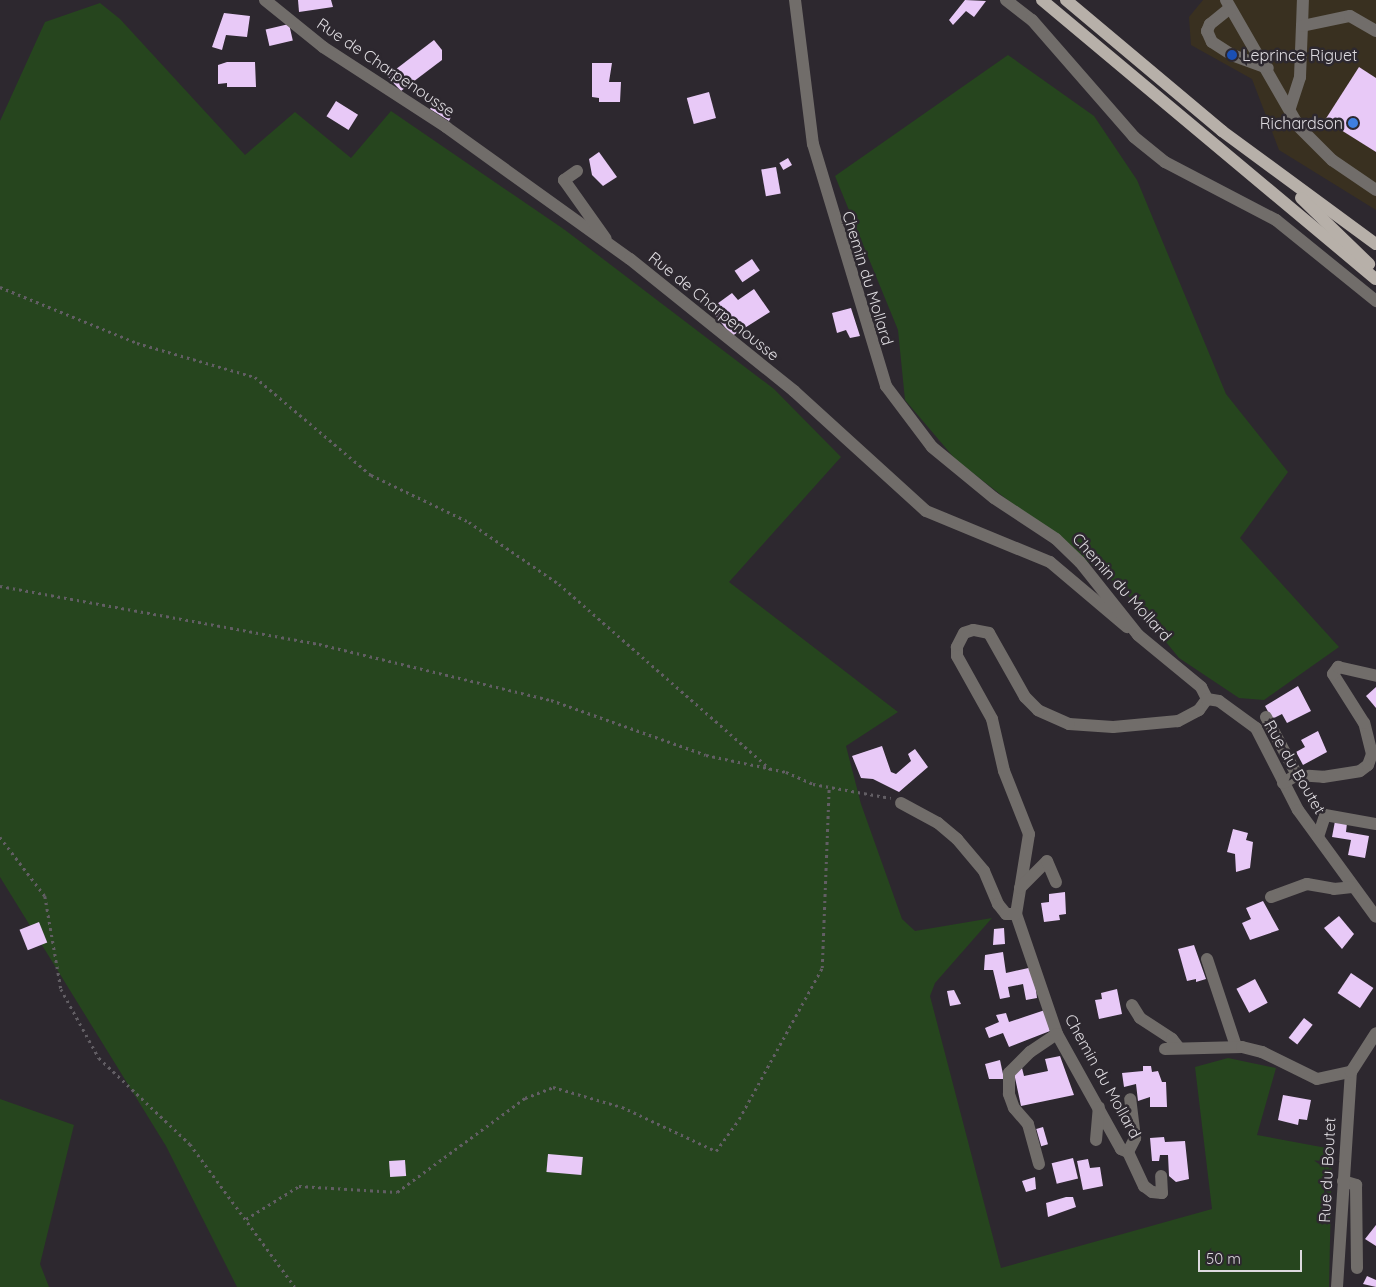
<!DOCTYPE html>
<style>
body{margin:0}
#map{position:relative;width:1376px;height:1287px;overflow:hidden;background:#2d282f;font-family:Quicksand,sans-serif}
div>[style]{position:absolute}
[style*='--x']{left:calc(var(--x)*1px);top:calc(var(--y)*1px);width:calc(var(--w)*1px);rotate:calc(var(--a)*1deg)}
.commercial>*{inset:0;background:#393020}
.green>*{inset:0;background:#26451e}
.building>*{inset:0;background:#e8c9f7;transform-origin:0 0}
.path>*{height:2.5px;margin-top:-1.25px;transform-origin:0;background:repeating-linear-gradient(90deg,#625e64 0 2.5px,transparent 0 6.5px)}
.minor>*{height:12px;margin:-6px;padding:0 6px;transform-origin:6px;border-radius:6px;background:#716d6a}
.major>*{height:12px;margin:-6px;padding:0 6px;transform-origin:6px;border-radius:6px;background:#b7b0a9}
.dots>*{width:14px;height:14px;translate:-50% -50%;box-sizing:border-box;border:2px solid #2d282f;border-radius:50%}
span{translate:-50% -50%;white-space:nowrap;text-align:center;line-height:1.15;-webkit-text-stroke:5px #2d282f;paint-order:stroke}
.poi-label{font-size:16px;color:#dddadf}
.left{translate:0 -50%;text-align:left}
.right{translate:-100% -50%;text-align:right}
.street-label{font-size:16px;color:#dddadf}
.scale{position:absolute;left:1198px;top:1250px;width:104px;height:22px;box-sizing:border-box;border:2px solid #dddadf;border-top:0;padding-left:6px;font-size:15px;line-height:18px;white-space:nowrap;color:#dddadf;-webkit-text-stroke:4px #2d282f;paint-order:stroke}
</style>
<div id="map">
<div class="commercial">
<i style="clip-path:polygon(1203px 0,1376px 0,1376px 210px,1279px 150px,1252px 79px,1191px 45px,1189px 17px)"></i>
</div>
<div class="green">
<i style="clip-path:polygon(100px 3px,120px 19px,245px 155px,295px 112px,351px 158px,391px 111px,565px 230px,774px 389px,841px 457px,729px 582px,898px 712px,846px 746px,861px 804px,902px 919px,915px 931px,992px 918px,935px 983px,930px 996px,1001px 1268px,1212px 1209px,1195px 1067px,1228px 1058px,1276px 1068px,1257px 1135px,1332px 1149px,1329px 1287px,237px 1287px,166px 1146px,0 877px,0 121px,45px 22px)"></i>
<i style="clip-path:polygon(1008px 55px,1094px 116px,1137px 180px,1226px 394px,1288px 472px,1240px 538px,1339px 647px,1264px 700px,1239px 698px,1179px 658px,1123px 589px,956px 460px,905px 400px,898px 330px,835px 176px)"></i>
<i style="clip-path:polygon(0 1099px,74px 1125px,40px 1264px,49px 1287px,0 1287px)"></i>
</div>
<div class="building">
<i style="clip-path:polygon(298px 0,331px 0,333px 7px,299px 12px)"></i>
<i style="clip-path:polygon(965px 0,986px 1px,974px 17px,966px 11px,953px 25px,949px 20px)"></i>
<i style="clip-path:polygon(224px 13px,250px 16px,247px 37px,226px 35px,222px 50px,212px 47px)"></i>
<i style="left:289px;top:24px;width:17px;height:24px;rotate:77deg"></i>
<i style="clip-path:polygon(434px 40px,442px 50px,442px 60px,401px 91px,387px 76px)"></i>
<i style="clip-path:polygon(227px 62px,255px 62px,256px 87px,227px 87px,227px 83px,218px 84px,218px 65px)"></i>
<i style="clip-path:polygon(592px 63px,612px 63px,609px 82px,621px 82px,620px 102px,599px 102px,599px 98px,592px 97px)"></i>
<i style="clip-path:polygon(1359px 67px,1376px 78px,1376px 152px,1325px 120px)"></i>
<i style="left:709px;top:92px;width:27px;height:23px;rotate:75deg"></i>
<i style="clip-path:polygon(436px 100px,451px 107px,453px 113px,449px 121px,430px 109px)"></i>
<i style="left:336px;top:101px;width:26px;height:18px;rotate:32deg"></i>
<i style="clip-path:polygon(599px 152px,617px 177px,603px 186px,592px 175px,589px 159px)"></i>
<i style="left:788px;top:158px;width:8px;height:10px;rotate:60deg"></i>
<i style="left:776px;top:167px;width:27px;height:15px;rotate:80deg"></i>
<i style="left:752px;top:259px;width:14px;height:21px;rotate:56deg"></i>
<i style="clip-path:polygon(754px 289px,770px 312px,732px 336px,710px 309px,732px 293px,738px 300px)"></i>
<i style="clip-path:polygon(851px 308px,860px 336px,850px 338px,846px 330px,837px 333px,832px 313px)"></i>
<i style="clip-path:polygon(1298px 686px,1311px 711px,1287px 723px,1282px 714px,1272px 719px,1265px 706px)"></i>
<i style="clip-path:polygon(1376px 687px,1376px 708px,1366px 696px)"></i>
<i style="clip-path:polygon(1318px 731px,1327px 752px,1303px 765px,1296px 752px,1305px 747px,1301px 740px)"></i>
<i style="clip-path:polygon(882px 746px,891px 772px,896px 774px,911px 761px,908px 754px,915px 749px,928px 767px,899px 792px,873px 779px,861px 778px,852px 756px)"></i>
<i style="clip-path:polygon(1335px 821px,1347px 823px,1346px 832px,1369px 836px,1365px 858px,1348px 855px,1351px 840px,1332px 837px)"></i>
<i style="clip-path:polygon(1233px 829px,1248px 833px,1246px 840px,1253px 842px,1250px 868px,1236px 872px,1235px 854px,1227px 852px)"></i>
<i style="clip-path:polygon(1065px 892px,1066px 914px,1059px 915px,1060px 920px,1044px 922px,1041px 903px,1049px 902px,1049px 894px)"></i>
<i style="clip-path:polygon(1263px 901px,1279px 930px,1250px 940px,1242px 923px,1251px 919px,1246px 908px)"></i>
<i style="clip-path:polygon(1339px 916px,1354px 934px,1342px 949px,1324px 928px)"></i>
<i style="left:39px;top:922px;width:22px;height:21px;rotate:68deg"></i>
<i style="clip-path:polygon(1004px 928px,1005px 944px,993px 945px,994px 929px)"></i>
<i style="clip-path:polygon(1194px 945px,1206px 979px,1196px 982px,1196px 979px,1187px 981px,1178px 949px)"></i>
<i style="clip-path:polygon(1003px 952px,1006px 973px,1033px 967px,1037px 998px,1026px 1000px,1023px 984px,1008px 987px,1010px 997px,1000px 999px,993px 970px,984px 970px,985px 955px)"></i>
<i style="left:1351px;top:973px;width:27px;height:24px;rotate:34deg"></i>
<i style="left:1255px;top:979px;width:27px;height:21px;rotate:62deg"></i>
<i style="clip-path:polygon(1117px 989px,1122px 1014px,1099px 1019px,1095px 1000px,1102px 999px,1101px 993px)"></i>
<i style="clip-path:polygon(954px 990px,961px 1004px,950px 1006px,947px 991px)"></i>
<i style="clip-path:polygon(1045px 1010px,1050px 1031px,1009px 1047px,1003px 1033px,989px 1038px,985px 1028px,999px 1022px,996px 1015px,1006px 1013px,1009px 1022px)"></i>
<i style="left:1304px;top:1018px;width:11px;height:25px;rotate:38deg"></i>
<i style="clip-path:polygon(1060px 1056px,1074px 1095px,1021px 1106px,1014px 1073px,1022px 1068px,1024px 1076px,1048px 1071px,1045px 1059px)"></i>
<i style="clip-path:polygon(1000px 1060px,1004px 1079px,989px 1079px,985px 1064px)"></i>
<i style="clip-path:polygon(1143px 1066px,1151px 1066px,1152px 1072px,1158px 1071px,1162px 1082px,1166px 1082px,1167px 1107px,1150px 1107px,1150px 1097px,1138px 1101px,1136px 1084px,1124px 1087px,1122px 1073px,1143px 1071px)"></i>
<i style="clip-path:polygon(1283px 1095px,1311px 1100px,1307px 1120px,1299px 1119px,1298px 1125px,1278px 1120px)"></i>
<i style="left:1043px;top:1127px;width:18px;height:7px;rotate:74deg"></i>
<i style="clip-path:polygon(1164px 1137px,1165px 1142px,1185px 1141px,1189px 1179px,1176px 1182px,1169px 1176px,1168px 1155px,1160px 1155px,1159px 1161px,1152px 1161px,1150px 1138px)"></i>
<i style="left:548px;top:1154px;width:35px;height:18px;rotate:5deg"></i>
<i style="left:1073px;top:1158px;width:21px;height:22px;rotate:76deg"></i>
<i style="clip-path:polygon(1088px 1159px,1090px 1168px,1100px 1167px,1103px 1186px,1083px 1190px,1077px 1161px)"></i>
<i style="left:405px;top:1160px;width:16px;height:16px;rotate:86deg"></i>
<i style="clip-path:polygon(1035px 1177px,1036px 1189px,1026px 1192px,1022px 1181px)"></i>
<i style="clip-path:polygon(1066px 1197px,1073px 1197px,1076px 1207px,1048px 1217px,1046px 1203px)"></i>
<i style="clip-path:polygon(1376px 1225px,1376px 1246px,1365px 1239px)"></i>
<i style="clip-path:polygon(1367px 1276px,1376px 1280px,1376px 1287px,1363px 1284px)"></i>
</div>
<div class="path">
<i style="--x:0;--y:287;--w:148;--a:22.2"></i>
<i style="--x:137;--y:343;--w:123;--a:16.1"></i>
<i style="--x:255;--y:377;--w:152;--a:40.2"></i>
<i style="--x:371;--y:475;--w:109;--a:25.6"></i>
<i style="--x:469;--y:522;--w:109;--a:34.6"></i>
<i style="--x:559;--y:584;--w:281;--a:41.2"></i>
<i style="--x:0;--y:586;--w:324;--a:10.3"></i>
<i style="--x:319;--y:644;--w:239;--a:13.6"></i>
<i style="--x:551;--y:700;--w:164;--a:19.5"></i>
<i style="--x:706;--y:755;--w:82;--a:12"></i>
<i style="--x:786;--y:772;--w:30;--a:24"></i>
<i style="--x:813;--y:784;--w:79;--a:10.2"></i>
<i style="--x:0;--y:837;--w:74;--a:52.7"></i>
<i style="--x:45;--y:896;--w:94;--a:80.2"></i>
<i style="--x:61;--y:989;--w:79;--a:61.2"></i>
<i style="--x:99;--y:1058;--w:125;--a:43.4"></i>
<i style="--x:190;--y:1144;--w:177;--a:53.7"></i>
<i style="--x:246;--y:1219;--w:62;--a:-31.9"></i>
<i style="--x:299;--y:1186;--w:98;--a:3.5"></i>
<i style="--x:397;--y:1192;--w:159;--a:-36.3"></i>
<i style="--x:525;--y:1098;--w:30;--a:-21"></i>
<i style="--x:553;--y:1087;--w:72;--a:16.2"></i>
<i style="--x:622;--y:1107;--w:104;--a:25.1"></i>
<i style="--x:716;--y:1151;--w:39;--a:-54"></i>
<i style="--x:739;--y:1119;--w:172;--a:-61.2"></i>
<i style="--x:822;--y:968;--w:181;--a:-87.8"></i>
</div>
<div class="minor">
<i style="--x:265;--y:0;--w:75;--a:39"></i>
<i style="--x:323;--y:47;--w:147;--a:33"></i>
<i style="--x:446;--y:127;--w:226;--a:35.7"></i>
<i style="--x:630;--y:259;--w:211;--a:38.8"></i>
<i style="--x:794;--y:391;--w:178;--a:42.3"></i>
<i style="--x:926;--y:511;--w:134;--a:22.4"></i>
<i style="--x:1050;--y:562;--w:101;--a:40.2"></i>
<i style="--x:795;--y:0;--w:145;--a:82.9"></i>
<i style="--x:813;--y:144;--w:253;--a:73.2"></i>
<i style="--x:886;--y:386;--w:76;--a:53"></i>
<i style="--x:932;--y:447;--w:80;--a:39.4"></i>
<i style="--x:994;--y:498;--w:74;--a:33.5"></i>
<i style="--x:1056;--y:539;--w:33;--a:44"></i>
<i style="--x:1080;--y:562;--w:93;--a:51.5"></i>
<i style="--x:1138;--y:635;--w:82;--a:39.5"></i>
<i style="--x:1201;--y:687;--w:13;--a:63"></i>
<i style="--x:1207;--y:699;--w:14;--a:126"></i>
<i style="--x:1199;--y:710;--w:24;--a:152"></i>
<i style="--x:1178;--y:721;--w:65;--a:174.7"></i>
<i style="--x:1113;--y:727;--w:44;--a:-176.1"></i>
<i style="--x:1069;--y:724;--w:34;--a:-156"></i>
<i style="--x:1038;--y:710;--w:18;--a:-135"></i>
<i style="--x:1025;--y:697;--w:73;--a:-119.4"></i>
<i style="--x:989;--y:633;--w:16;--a:-169"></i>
<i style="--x:973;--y:630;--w:9;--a:162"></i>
<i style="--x:964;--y:633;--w:16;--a:117"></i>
<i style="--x:957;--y:647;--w:9;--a:90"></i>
<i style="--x:957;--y:656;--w:72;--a:60.9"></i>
<i style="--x:992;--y:719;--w:53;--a:77"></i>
<i style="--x:1004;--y:771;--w:68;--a:68.4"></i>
<i style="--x:1029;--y:834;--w:81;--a:99.2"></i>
<i style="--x:1016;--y:914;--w:127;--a:71.1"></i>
<i style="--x:1057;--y:1034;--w:132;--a:60.9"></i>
<i style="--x:1121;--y:1149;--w:8;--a:23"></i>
<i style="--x:1128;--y:1152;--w:16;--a:-63"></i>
<i style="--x:1135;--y:1138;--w:39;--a:-97"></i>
<i style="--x:1006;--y:0;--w:33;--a:38"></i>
<i style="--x:1032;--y:20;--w:155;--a:48.9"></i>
<i style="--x:1134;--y:137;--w:40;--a:39"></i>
<i style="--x:1165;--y:162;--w:125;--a:27.6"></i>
<i style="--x:1276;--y:220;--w:129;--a:39"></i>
<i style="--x:1226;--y:0;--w:146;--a:60.1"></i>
<i style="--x:1299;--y:127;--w:47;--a:45"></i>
<i style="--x:1332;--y:160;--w:53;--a:34.3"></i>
<i style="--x:1230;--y:8;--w:26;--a:141"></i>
<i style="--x:1210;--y:24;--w:8;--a:113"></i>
<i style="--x:1207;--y:31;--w:12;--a:66"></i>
<i style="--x:1212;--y:42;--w:24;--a:33"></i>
<i style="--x:1232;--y:55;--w:38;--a:20"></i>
<i style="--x:1302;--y:26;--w:26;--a:-88"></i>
<i style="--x:1290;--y:108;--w:33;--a:-72"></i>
<i style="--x:1300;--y:77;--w:51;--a:-87.8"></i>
<i style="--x:1302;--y:26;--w:49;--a:-11.8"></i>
<i style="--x:1350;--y:16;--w:30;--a:30"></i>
<i style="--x:577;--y:171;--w:16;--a:145"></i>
<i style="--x:564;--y:180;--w:72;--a:54.6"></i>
<i style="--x:1207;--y:699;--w:12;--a:9"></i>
<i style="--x:1219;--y:701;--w:46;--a:36.1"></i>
<i style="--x:1256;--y:728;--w:92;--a:62.9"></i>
<i style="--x:1298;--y:810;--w:132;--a:53.9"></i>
<i style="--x:1266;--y:717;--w:66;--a:61.9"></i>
<i style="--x:1283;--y:783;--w:16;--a:-30"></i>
<i style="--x:1297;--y:775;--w:26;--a:4"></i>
<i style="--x:1323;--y:777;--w:37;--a:-9"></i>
<i style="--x:1360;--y:771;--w:10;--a:-37"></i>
<i style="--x:1368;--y:765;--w:12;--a:-70"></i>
<i style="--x:1372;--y:754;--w:32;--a:-104"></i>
<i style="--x:1364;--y:723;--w:58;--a:-122.3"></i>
<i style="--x:1333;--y:674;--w:9;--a:-54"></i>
<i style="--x:1338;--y:667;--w:39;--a:13"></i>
<i style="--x:901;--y:803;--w:42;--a:28.4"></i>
<i style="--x:938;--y:823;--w:25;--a:40"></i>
<i style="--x:957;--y:839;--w:42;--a:49.8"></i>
<i style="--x:984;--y:871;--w:36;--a:67"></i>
<i style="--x:998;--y:904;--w:13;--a:51"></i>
<i style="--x:1006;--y:914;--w:10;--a:0"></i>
<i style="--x:1318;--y:837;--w:23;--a:-72"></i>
<i style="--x:1325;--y:815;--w:52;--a:10"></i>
<i style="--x:1020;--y:888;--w:38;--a:-45"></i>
<i style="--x:1047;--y:861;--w:23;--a:67"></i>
<i style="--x:1271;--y:897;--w:38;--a:-20"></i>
<i style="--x:1307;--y:884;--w:27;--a:10"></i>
<i style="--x:1334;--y:889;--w:18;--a:-6"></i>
<i style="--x:1207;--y:959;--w:92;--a:71.6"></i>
<i style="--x:1132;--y:1005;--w:15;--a:58"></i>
<i style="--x:1140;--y:1018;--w:38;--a:33"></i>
<i style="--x:1172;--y:1039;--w:11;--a:52"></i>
<i style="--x:1165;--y:1049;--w:77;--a:-1.5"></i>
<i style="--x:1242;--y:1047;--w:21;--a:14"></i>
<i style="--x:1262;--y:1052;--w:61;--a:26.1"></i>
<i style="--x:1317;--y:1079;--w:35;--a:-12"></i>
<i style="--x:1096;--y:1140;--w:33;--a:-85"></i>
<i style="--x:1128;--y:1152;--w:38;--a:65"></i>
<i style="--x:1144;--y:1186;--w:10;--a:37"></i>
<i style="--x:1152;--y:1192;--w:10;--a:6"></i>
<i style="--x:1162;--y:1193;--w:17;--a:-93"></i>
<i style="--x:1039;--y:1164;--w:41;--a:-105.4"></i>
<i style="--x:1028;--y:1124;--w:21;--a:-131"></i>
<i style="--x:1014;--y:1108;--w:15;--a:-110"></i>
<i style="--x:1009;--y:1094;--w:21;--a:-90"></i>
<i style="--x:1009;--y:1073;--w:30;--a:-45"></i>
<i style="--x:1030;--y:1052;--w:32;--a:-34"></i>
<i style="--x:1343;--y:1181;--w:14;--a:17"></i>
<i style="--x:1356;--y:1185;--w:83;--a:89.3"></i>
<i style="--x:1337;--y:1287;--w:215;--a:-86.3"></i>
<i style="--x:1351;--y:1072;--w:46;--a:-57.3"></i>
</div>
<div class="major">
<i style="--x:1042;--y:0;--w:435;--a:39.9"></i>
<i style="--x:1066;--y:0;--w:204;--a:40"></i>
<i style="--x:1222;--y:131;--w:191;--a:36.3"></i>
<i style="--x:1301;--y:198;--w:95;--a:44.1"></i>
</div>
<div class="dots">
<i style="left:1232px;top:55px;background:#1a4fb4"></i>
<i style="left:1353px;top:123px;background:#3f7fe0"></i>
</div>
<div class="poi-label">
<span class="left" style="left:1242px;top:55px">Leprince Riguet</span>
<span class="right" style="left:1343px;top:123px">Richardson</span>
</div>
<div class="street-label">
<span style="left:386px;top:67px;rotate:34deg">Rue de Charpenousse</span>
<span style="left:868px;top:278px;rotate:73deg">Chemin du Mollard</span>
<span style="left:714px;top:306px;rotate:39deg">Rue de Charpenousse</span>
<span style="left:1122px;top:587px;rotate:48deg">Chemin du Mollard</span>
<span style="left:1295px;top:767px;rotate:60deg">Rue du Boutet</span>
<span style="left:1103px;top:1076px;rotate:61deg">Chemin du Mollard</span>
<span style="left:1327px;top:1170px;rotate:-87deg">Rue du Boutet</span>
</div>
<div class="scale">50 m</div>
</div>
